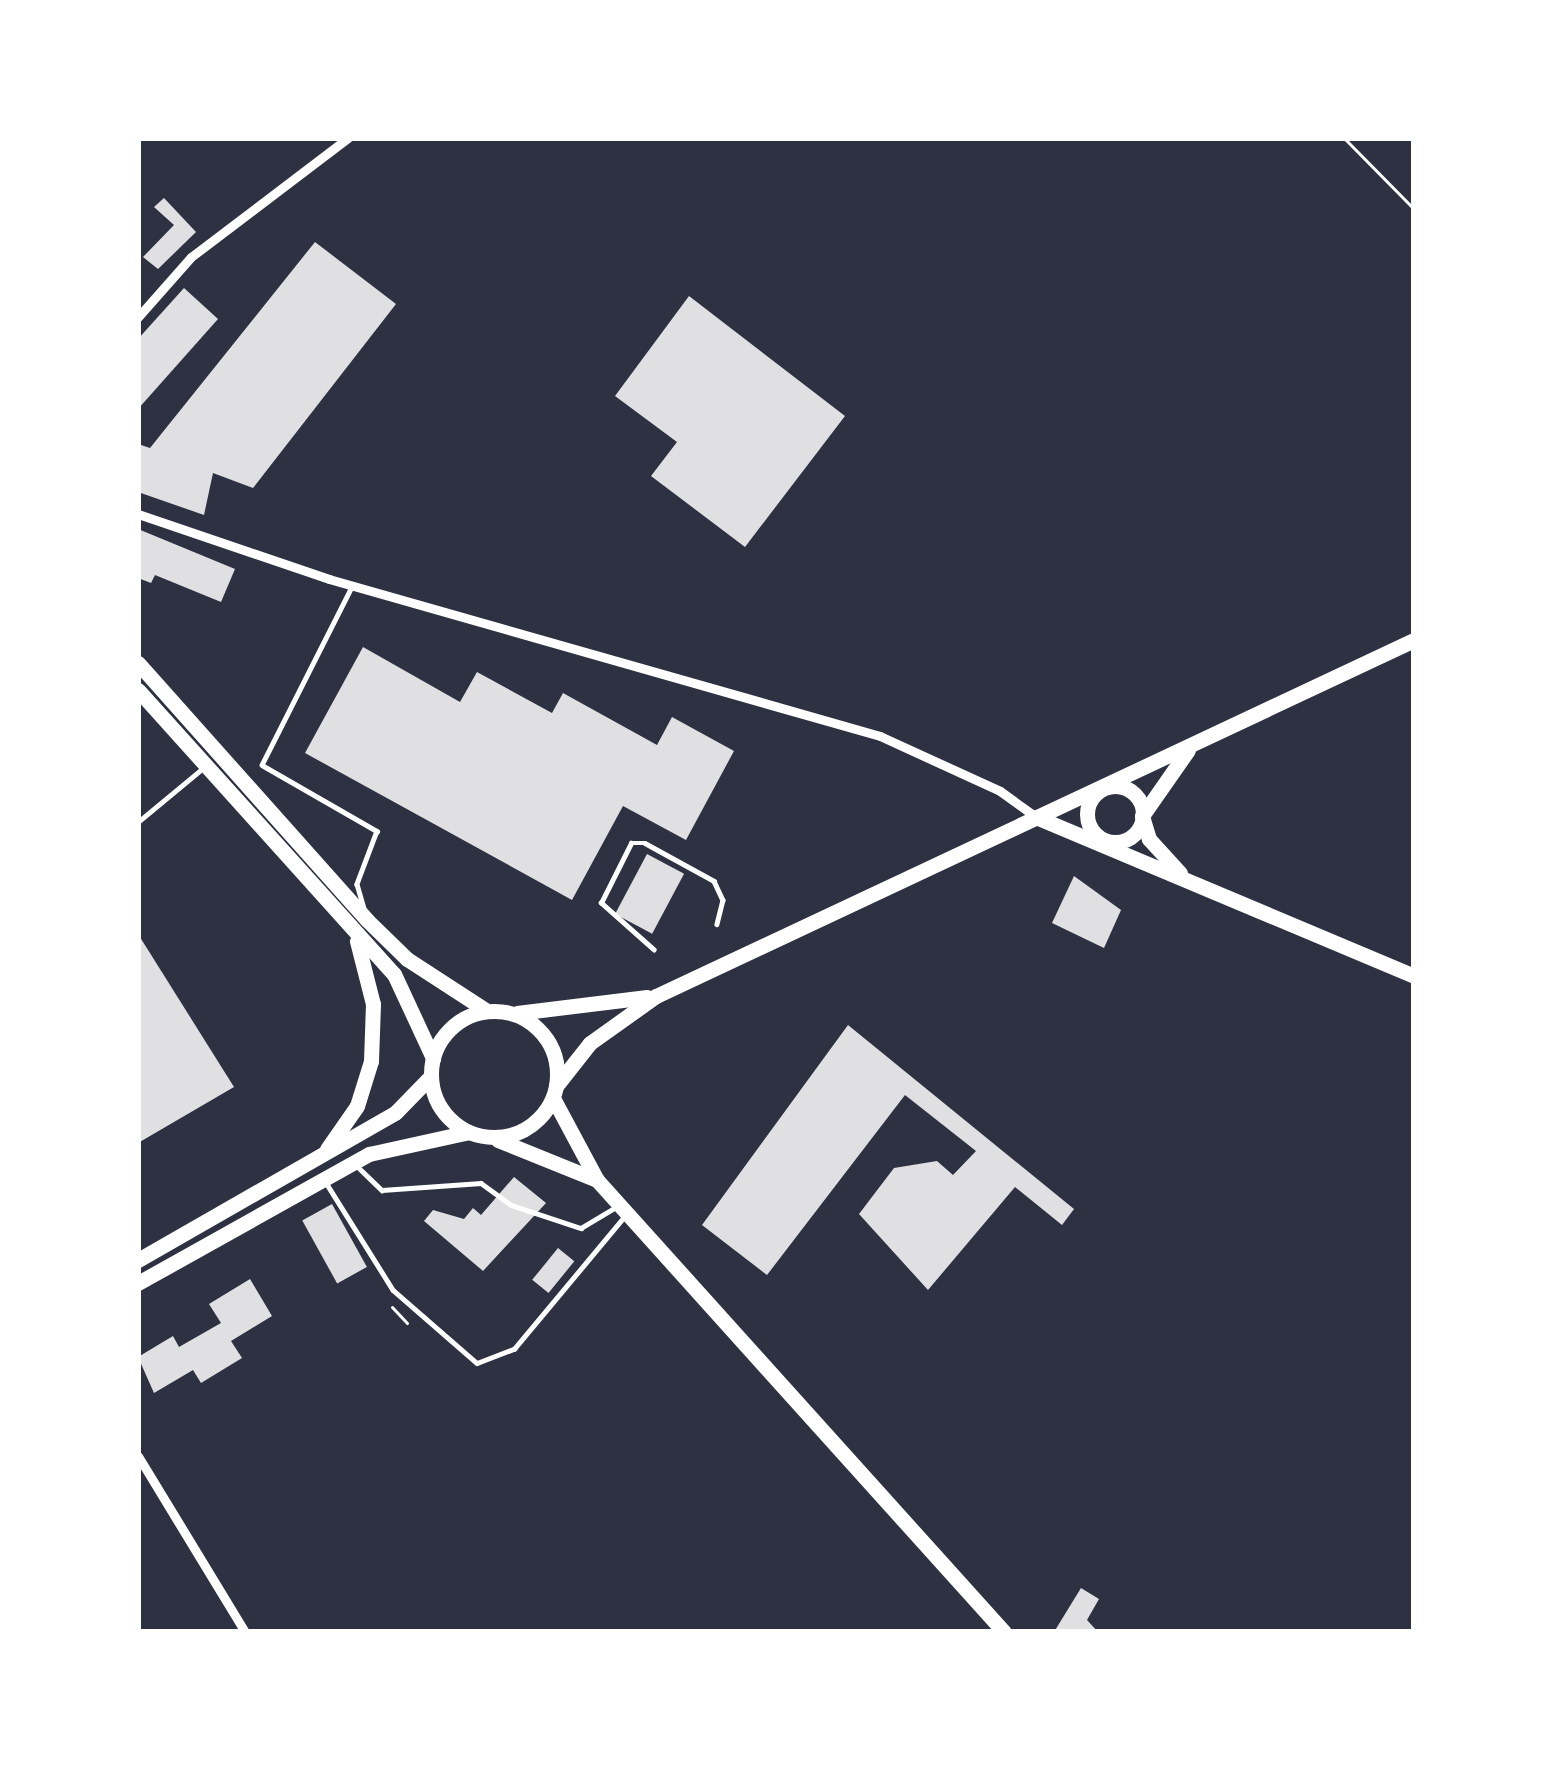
<!DOCTYPE html>
<style>
body{margin:0}
#map{position:relative;width:1552px;height:1770px;overflow:hidden;background:#2d3142;font-family:"Source Sans 3",sans-serif}
div>[style]{position:absolute}
[style*='--x']{left:calc(var(--x)*1px);top:calc(var(--y)*1px);width:calc(var(--w)*1px);rotate:calc(var(--a)*1deg)}
.building>*{inset:0;background:#e0e0e3;transform-origin:0 0}
.path>*{height:3px;margin:-1.5px;padding:0 1.5px;transform-origin:1.5px;border-radius:1.5px;background:#fff}
.service>*{height:4.5px;margin:-2.25px;padding:0 2.25px;transform-origin:2.25px;border-radius:2.25px;background:#fff}
.minor>*{height:9px;margin:-4.5px;padding:0 4.5px;transform-origin:4.5px;border-radius:4.5px;background:#fff}
.primary>*{height:15px;margin:-7.5px;padding:0 7.5px;transform-origin:7.5px;border-radius:7.5px;background:#fff}
.primary>.ring{margin:-7.5px;padding:0;box-sizing:content-box;background:none;border:15px solid #fff;border-radius:50%}
span{translate:-50% -50%;white-space:nowrap;text-align:center;line-height:1.15;-webkit-text-stroke:12px #fff;paint-order:stroke}
.frame{position:absolute;inset:0;border:141px solid #fff;pointer-events:none}
</style>
<div id="map">
<div class="building">
<i style="clip-path:polygon(164px 198px,196px 232px,158px 269px,143px 257px,174px 225px,154px 207px)"></i>
<i style="clip-path:polygon(315px 242px,396px 304px,253px 488px,213px 473px,204px 515px,138px 492px,138px 444px,150px 448px)"></i>
<i style="clip-path:polygon(184px 288px,218px 319px,138px 409px,138px 339px)"></i>
<i style="clip-path:polygon(689px 296px,845px 416px,745px 547px,651px 476px,677px 442px,615px 396px)"></i>
<i style="clip-path:polygon(138px 529px,235px 569px,221px 602px,155px 575px,151px 583px,138px 578px)"></i>
<i style="clip-path:polygon(363px 647px,460px 702px,477px 672px,552px 713px,563px 693px,657px 745px,672px 717px,734px 751px,686px 840px,623px 806px,572px 900px,305px 753px)"></i>
<i style="left:647px;top:854px;width:42px;height:68px;rotate:28deg"></i>
<i style="clip-path:polygon(1074px 876px,1121px 910px,1104px 948px,1052px 923px)"></i>
<i style="clip-path:polygon(138px 934px,234px 1087px,138px 1143px)"></i>
<i style="clip-path:polygon(848px 1025px,1074px 1209px,1062px 1225px,1015px 1187px,928px 1290px,859px 1214px,894px 1168px,937px 1161px,953px 1175px,976px 1151px,905px 1095px,767px 1275px,702px 1225px)"></i>
<i style="clip-path:polygon(514px 1177px,546px 1203px,483px 1271px,424px 1221px,433px 1210px,464px 1219px,473px 1208px,481px 1215px)"></i>
<i style="left:332px;top:1204px;width:72px;height:34px;rotate:61deg"></i>
<i style="left:558px;top:1248px;width:21px;height:41px;rotate:39deg"></i>
<i style="clip-path:polygon(250px 1279px,272px 1316px,231px 1341px,242px 1358px,201px 1383px,193px 1370px,154px 1393px,138px 1357px,173px 1336px,179px 1347px,221px 1323px,209px 1304px)"></i>
<i style="clip-path:polygon(1081px 1588px,1099px 1599px,1087px 1620px,1098px 1632px,1054px 1632px)"></i>
</div>
<div class="path">
<i style="--x:1344;--y:138;--w:100;--a:45.4"></i>
<i style="--x:392;--y:1307;--w:22;--a:47"></i>
</div>
<div class="service">
<i style="--x:352;--y:587;--w:199;--a:116.8"></i>
<i style="--x:262;--y:765;--w:133;--a:29.9"></i>
<i style="--x:377;--y:831;--w:57;--a:110.7"></i>
<i style="--x:357;--y:884;--w:26;--a:74"></i>
<i style="--x:138;--y:822;--w:85;--a:-39.7"></i>
<i style="--x:654;--y:950;--w:71;--a:-138.4"></i>
<i style="--x:601;--y:903;--w:67;--a:-63.4"></i>
<i style="--x:631;--y:843;--w:14;--a:0"></i>
<i style="--x:645;--y:843;--w:79;--a:28.8"></i>
<i style="--x:714;--y:881;--w:21;--a:65"></i>
<i style="--x:723;--y:900;--w:25;--a:104"></i>
<i style="--x:357;--y:1166;--w:35;--a:44"></i>
<i style="--x:382;--y:1190;--w:99;--a:-4"></i>
<i style="--x:481;--y:1183;--w:37;--a:36"></i>
<i style="--x:511;--y:1205;--w:74;--a:18.2"></i>
<i style="--x:581;--y:1228;--w:41;--a:-31"></i>
<i style="--x:325;--y:1181;--w:128;--a:58"></i>
<i style="--x:393;--y:1290;--w:111;--a:41"></i>
<i style="--x:477;--y:1363;--w:40;--a:-21"></i>
<i style="--x:514;--y:1349;--w:170;--a:-50.2"></i>
</div>
<div class="minor">
<i style="--x:138;--y:317;--w:80;--a:-48.5"></i>
<i style="--x:191;--y:257;--w:197;--a:-37.2"></i>
<i style="--x:138;--y:514;--w:202;--a:18.8"></i>
<i style="--x:329;--y:579;--w:573;--a:15.9"></i>
<i style="--x:880;--y:736;--w:132;--a:24.6"></i>
<i style="--x:1000;--y:791;--w:44;--a:35.8"></i>
<i style="--x:138;--y:1456;--w:206;--a:58.7"></i>
</div>
<div class="primary">
<i style="--x:138;--y:663;--w:344;--a:48.3"></i>
<i style="--x:367;--y:920;--w:56;--a:44.3"></i>
<i style="--x:407;--y:959;--w:95;--a:33"></i>
<i style="--x:138;--y:690;--w:382;--a:48"></i>
<i style="--x:394;--y:974;--w:93;--a:65.1"></i>
<i class="ring" style="left:1087px;top:786px;width:41px;height:41px"></i>
<i style="--x:1036;--y:817;--w:410;--a:22.8"></i>
<i style="--x:1180;--y:873;--w:46;--a:-132.4"></i>
<i style="--x:1149;--y:839;--w:24;--a:-107"></i>
<i style="--x:1142;--y:816;--w:80;--a:-55.1"></i>
<i class="ring" style="left:431px;top:1011px;width:111px;height:111px"></i>
<i style="--x:517;--y:1013;--w:131;--a:-7"></i>
<i style="--x:556;--y:1086;--w:55;--a:-51.7"></i>
<i style="--x:590;--y:1043;--w:81;--a:-35.5"></i>
<i style="--x:656;--y:996;--w:837;--a:-25.16"></i>
<i style="--x:553;--y:1098;--w:93;--a:61.8"></i>
<i style="--x:597;--y:1180;--w:608;--a:48"></i>
<i style="--x:498;--y:1140;--w:107;--a:22"></i>
<i style="--x:327;--y:1149;--w:52;--a:-55.1"></i>
<i style="--x:357;--y:1106;--w:47;--a:-72.7"></i>
<i style="--x:371;--y:1061;--w:57;--a:-88"></i>
<i style="--x:373;--y:1004;--w:65;--a:-104.3"></i>
<i style="--x:138;--y:1260;--w:297;--a:-29.8"></i>
<i style="--x:396;--y:1112;--w:50;--a:-45.8"></i>
<i style="--x:138;--y:1283;--w:265;--a:-29.2"></i>
<i style="--x:369;--y:1154;--w:102;--a:-12.4"></i>
</div>
<div class="frame"></div>
</div>
